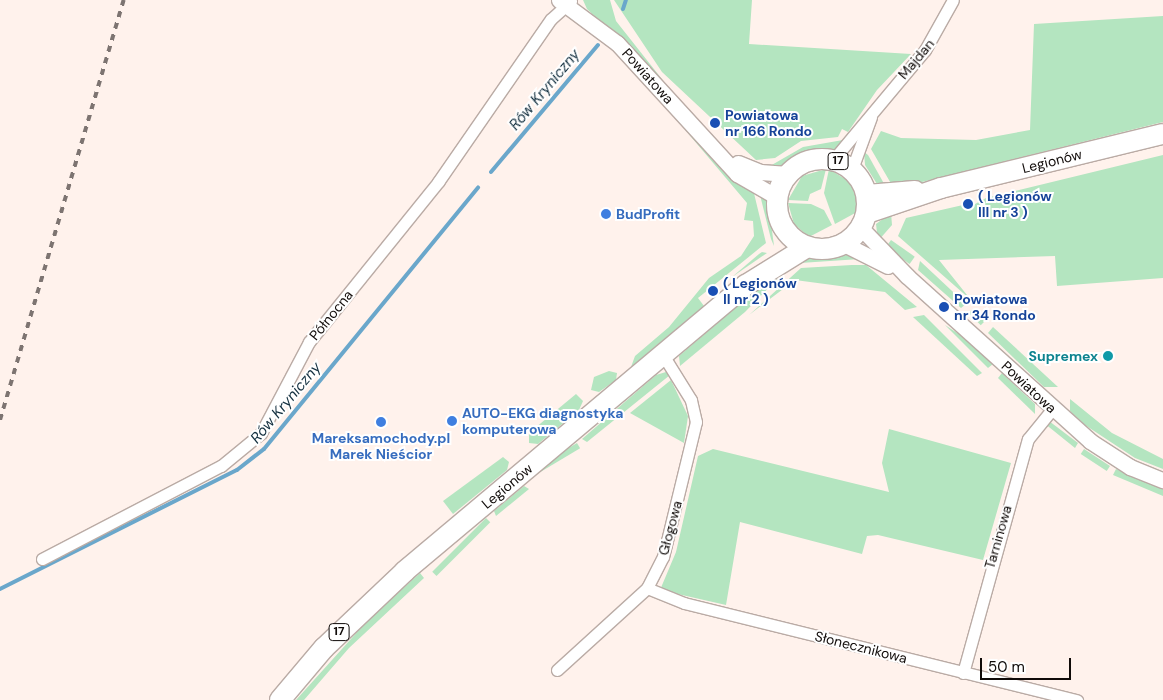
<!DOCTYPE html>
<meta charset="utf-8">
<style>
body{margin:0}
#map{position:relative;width:1163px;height:700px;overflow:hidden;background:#fff2ec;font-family:"DM Sans",sans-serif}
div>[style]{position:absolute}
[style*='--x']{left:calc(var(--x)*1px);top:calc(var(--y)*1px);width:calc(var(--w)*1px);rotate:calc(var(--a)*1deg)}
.green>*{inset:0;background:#b4e5c0;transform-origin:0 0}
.stream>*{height:4px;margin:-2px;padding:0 2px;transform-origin:2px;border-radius:2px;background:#6aa7cb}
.roads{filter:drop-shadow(1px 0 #baaba5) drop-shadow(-1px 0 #baaba5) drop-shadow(0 1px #baaba5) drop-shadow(0 -1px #baaba5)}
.street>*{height:11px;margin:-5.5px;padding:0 5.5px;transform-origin:5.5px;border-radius:5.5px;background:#fff}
.secondary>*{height:15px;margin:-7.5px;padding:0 7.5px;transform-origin:7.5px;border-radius:7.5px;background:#fff}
.highway>*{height:20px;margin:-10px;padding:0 10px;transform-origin:10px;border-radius:10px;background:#fff}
.highway>.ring{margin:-10px;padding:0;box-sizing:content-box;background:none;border:20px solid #fff;border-radius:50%}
.rail>*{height:4px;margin-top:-2px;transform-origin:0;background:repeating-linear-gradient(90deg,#7d7471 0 6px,transparent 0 12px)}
.dots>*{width:14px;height:14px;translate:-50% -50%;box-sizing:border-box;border:2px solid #fff;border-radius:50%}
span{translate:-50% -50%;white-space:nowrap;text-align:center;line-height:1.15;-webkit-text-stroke:4px #fff;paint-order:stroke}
.shield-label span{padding:1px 4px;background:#fff;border:1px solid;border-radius:4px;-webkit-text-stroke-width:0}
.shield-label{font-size:12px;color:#100b09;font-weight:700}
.street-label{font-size:14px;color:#100b09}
.transit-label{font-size:14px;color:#164399;font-weight:700}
.left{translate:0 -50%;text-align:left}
.shop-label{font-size:14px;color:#366cbe;font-weight:700}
.culture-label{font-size:14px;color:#0d838f;font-weight:700}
.right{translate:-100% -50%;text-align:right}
.water-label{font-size:15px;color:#122e3e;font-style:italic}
.scale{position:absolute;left:980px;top:658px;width:91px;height:22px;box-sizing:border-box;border:2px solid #100b09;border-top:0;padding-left:6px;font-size:15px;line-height:18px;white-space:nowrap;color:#100b09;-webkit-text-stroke:4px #fff;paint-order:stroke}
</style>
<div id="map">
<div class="green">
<i style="clip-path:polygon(583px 0,610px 0,616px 21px,665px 83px,587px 9px)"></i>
<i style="clip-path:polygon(614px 0,752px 0,749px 44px,911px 54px,877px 90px,848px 132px,842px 129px,838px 137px,801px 141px,775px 158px,756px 160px,662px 72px)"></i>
<i style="clip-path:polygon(1163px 16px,1163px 122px,902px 187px,893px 187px,871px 149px,881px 131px,901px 138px,976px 140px,1030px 130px,1034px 24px)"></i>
<i style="clip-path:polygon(681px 125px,723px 169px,752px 185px,766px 243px,698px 298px,704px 306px,631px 367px,635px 356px,669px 327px,709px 278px,741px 256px,754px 236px,753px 221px,744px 220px,747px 203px)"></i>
<i style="clip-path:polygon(843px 140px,836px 149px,807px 151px,779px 168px,770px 166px,803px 147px)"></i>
<i style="clip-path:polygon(864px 152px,868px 155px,887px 189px,877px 184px,865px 165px)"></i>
<i style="clip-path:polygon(1163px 155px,1163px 278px,1057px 286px,1055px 256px,939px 260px,971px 300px,898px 236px,906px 218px,963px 205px,966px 209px,986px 198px)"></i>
<i style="clip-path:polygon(826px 169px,821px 189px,810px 194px,808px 201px,788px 200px,802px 176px)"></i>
<i style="clip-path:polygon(829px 169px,850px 182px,858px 203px,857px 212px,835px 224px,824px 193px)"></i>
<i style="clip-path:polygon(759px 191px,768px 200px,774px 246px,771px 239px)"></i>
<i style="clip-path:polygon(811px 204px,824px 210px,832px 225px,809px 237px,794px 224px,788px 203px)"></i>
<i style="clip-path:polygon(891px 213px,892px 225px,878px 241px,876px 224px)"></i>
<i style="left:891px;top:240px;width:29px;height:9px;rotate:35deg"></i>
<i style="clip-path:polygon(762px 252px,767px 253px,732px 277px,759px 254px)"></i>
<i style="clip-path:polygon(851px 254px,860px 259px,800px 263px,808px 258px,824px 260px)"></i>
<i style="clip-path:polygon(920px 261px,966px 304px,961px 308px,918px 270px)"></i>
<i style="clip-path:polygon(852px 265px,866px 265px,917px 307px,905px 310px,885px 292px,795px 280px,749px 315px,801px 268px)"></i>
<i style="clip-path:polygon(784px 272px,745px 312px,680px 366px,679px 356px,770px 278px)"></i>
<i style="left:973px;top:309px;width:17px;height:6px;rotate:45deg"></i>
<i style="clip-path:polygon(924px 315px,982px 373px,977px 376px,913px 317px)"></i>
<i style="clip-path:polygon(945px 325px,965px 338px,993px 364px,988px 368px)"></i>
<i style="clip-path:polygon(993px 327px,1058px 387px,1044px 387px,988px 333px)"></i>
<i style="clip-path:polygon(609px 371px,617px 373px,616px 380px,599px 392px,591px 390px,594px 377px)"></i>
<i style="clip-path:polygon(666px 372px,670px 375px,587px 442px,582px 439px,656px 375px)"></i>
<i style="clip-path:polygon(1002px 373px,1035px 404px,1035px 414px,998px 378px)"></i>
<i style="clip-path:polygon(671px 380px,688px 416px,684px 443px,630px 413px)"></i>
<i style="clip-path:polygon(576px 394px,583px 401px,579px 410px,538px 444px,529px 443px,529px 433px)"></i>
<i style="clip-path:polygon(1070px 399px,1112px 433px,1163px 459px,1163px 469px,1135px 458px,1085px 425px,1070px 411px)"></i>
<i style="clip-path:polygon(1049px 421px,1078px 443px,1075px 448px,1044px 423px)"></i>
<i style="clip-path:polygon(889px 429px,1011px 463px,983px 560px,878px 535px,867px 536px,862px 554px,740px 522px,726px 605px,660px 590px,676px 552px,698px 456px,713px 449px,889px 492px,882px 463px)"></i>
<i style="left:577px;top:443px;width:6px;height:60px;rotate:59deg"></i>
<i style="left:1084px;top:449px;width:31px;height:6px;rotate:33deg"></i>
<i style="clip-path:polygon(503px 457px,509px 462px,507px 470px,453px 514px,443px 501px)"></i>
<i style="clip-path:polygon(1116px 469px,1163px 488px,1163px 496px,1113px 475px)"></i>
<i style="clip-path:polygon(524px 486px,529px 489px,496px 516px,494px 511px)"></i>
<i style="left:486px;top:518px;width:6px;height:76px;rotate:45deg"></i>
<i style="clip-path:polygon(420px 573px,424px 578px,349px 648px,304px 700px,296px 700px,368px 620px)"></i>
</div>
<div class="stream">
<i style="--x:623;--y:9;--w:9;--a:-72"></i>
<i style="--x:491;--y:172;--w:166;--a:-49.9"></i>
<i style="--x:0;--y:589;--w:265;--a:-26.7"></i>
<i style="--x:237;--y:470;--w:34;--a:-38"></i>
<i style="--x:264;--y:449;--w:338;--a:-50.7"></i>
</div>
<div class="roads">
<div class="street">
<i style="--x:833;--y:160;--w:143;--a:-50.1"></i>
<i style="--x:925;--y:50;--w:57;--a:-60.8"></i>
<i style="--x:852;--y:169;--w:55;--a:-69.9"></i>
<i style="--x:42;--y:559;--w:202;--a:-27.5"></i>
<i style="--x:221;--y:466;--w:52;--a:-39.5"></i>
<i style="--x:261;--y:433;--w:103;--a:-62.2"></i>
<i style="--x:309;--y:342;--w:206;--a:-51.1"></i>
<i style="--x:438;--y:182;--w:198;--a:-55.3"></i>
<i style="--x:551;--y:19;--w:27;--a:-42"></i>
<i style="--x:647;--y:588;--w:40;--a:22"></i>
<i style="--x:684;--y:603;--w:405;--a:13.9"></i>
<i style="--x:557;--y:670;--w:122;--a:-42.3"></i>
<i style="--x:647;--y:588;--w:35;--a:-63"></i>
<i style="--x:663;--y:557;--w:139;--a:-76.3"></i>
<i style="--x:696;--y:422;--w:23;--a:-103"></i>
<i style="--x:691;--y:400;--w:53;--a:-121.9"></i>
<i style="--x:963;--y:673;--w:243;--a:-74.5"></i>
<i style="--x:1028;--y:439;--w:38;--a:-51"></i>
</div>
<div class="secondary">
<i style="--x:559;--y:0;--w:72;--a:36.6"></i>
<i style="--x:617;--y:43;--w:178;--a:47.5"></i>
<i style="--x:737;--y:174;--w:46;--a:29.9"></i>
<i style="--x:738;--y:163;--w:24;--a:22"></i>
<i style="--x:760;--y:172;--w:28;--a:4"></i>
<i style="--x:861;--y:228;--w:66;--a:46.2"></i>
<i style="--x:907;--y:276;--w:246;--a:42"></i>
<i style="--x:1090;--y:441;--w:48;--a:33"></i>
<i style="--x:1130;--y:467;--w:35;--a:22"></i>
<i style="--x:844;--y:244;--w:49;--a:26.6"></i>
</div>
<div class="highway">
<i class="ring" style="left:777px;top:159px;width:70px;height:70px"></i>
<i style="--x:867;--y:195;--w:48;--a:-4.8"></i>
<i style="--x:867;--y:213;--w:78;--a:-18.7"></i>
<i style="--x:941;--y:188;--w:228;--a:-13.7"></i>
<i style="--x:280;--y:700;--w:68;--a:-49.8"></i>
<i style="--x:324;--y:648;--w:112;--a:-43.5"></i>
<i style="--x:405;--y:571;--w:445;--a:-40"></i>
<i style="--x:746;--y:285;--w:72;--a:-31.9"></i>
</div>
</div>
<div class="rail">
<i style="--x:0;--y:420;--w:438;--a:-73.6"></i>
</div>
<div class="dots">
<i style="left:715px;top:123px;background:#1a4fb4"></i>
<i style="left:968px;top:204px;background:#1a4fb4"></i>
<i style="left:606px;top:214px;background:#3f7fe0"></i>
<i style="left:713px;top:291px;background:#1a4fb4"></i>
<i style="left:944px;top:307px;background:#1a4fb4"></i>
<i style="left:1108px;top:356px;background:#0f9aa8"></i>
<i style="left:452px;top:421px;background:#3f7fe0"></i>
<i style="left:381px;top:422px;background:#3f7fe0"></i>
</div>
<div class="shield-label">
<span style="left:838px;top:161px">17</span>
<span style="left:339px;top:632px">17</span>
</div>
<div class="street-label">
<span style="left:916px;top:59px;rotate:-50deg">Majdan</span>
<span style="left:648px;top:76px;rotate:48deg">Powiatowa</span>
<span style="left:1052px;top:161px;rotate:-14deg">Legionów</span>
<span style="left:331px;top:315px;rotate:-51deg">Północna</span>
<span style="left:1029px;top:387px;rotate:43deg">Powiatowa</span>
<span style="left:507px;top:486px;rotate:-40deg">Legionów</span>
<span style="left:670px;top:528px;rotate:-75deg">Głogowa</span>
<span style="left:998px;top:537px;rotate:-74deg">Tarninowa</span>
<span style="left:861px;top:647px;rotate:14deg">Słonecznikowa</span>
</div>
<div class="transit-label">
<span class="left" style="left:725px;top:123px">Powiatowa<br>nr 166 Rondo</span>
<span class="left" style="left:978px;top:204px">( Legionów<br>III nr 3 )</span>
<span class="left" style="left:723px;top:291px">( Legionów<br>II nr 2 )</span>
<span class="left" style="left:954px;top:307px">Powiatowa<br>nr 34 Rondo</span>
</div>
<div class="shop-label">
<span class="left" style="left:616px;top:214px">BudProfit</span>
<span class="left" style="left:462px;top:421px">AUTO-EKG diagnostyka<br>komputerowa</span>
<span style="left:381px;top:446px">Mareksamochody.pl<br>Marek Nieścior</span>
</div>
<div class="culture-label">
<span class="right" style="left:1098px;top:356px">Supremex</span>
</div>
<div class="water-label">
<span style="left:545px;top:90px;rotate:-50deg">Rów Kryniczny</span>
<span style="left:286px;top:403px;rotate:-50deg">Rów Kryniczny</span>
</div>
<div class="scale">50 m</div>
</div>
